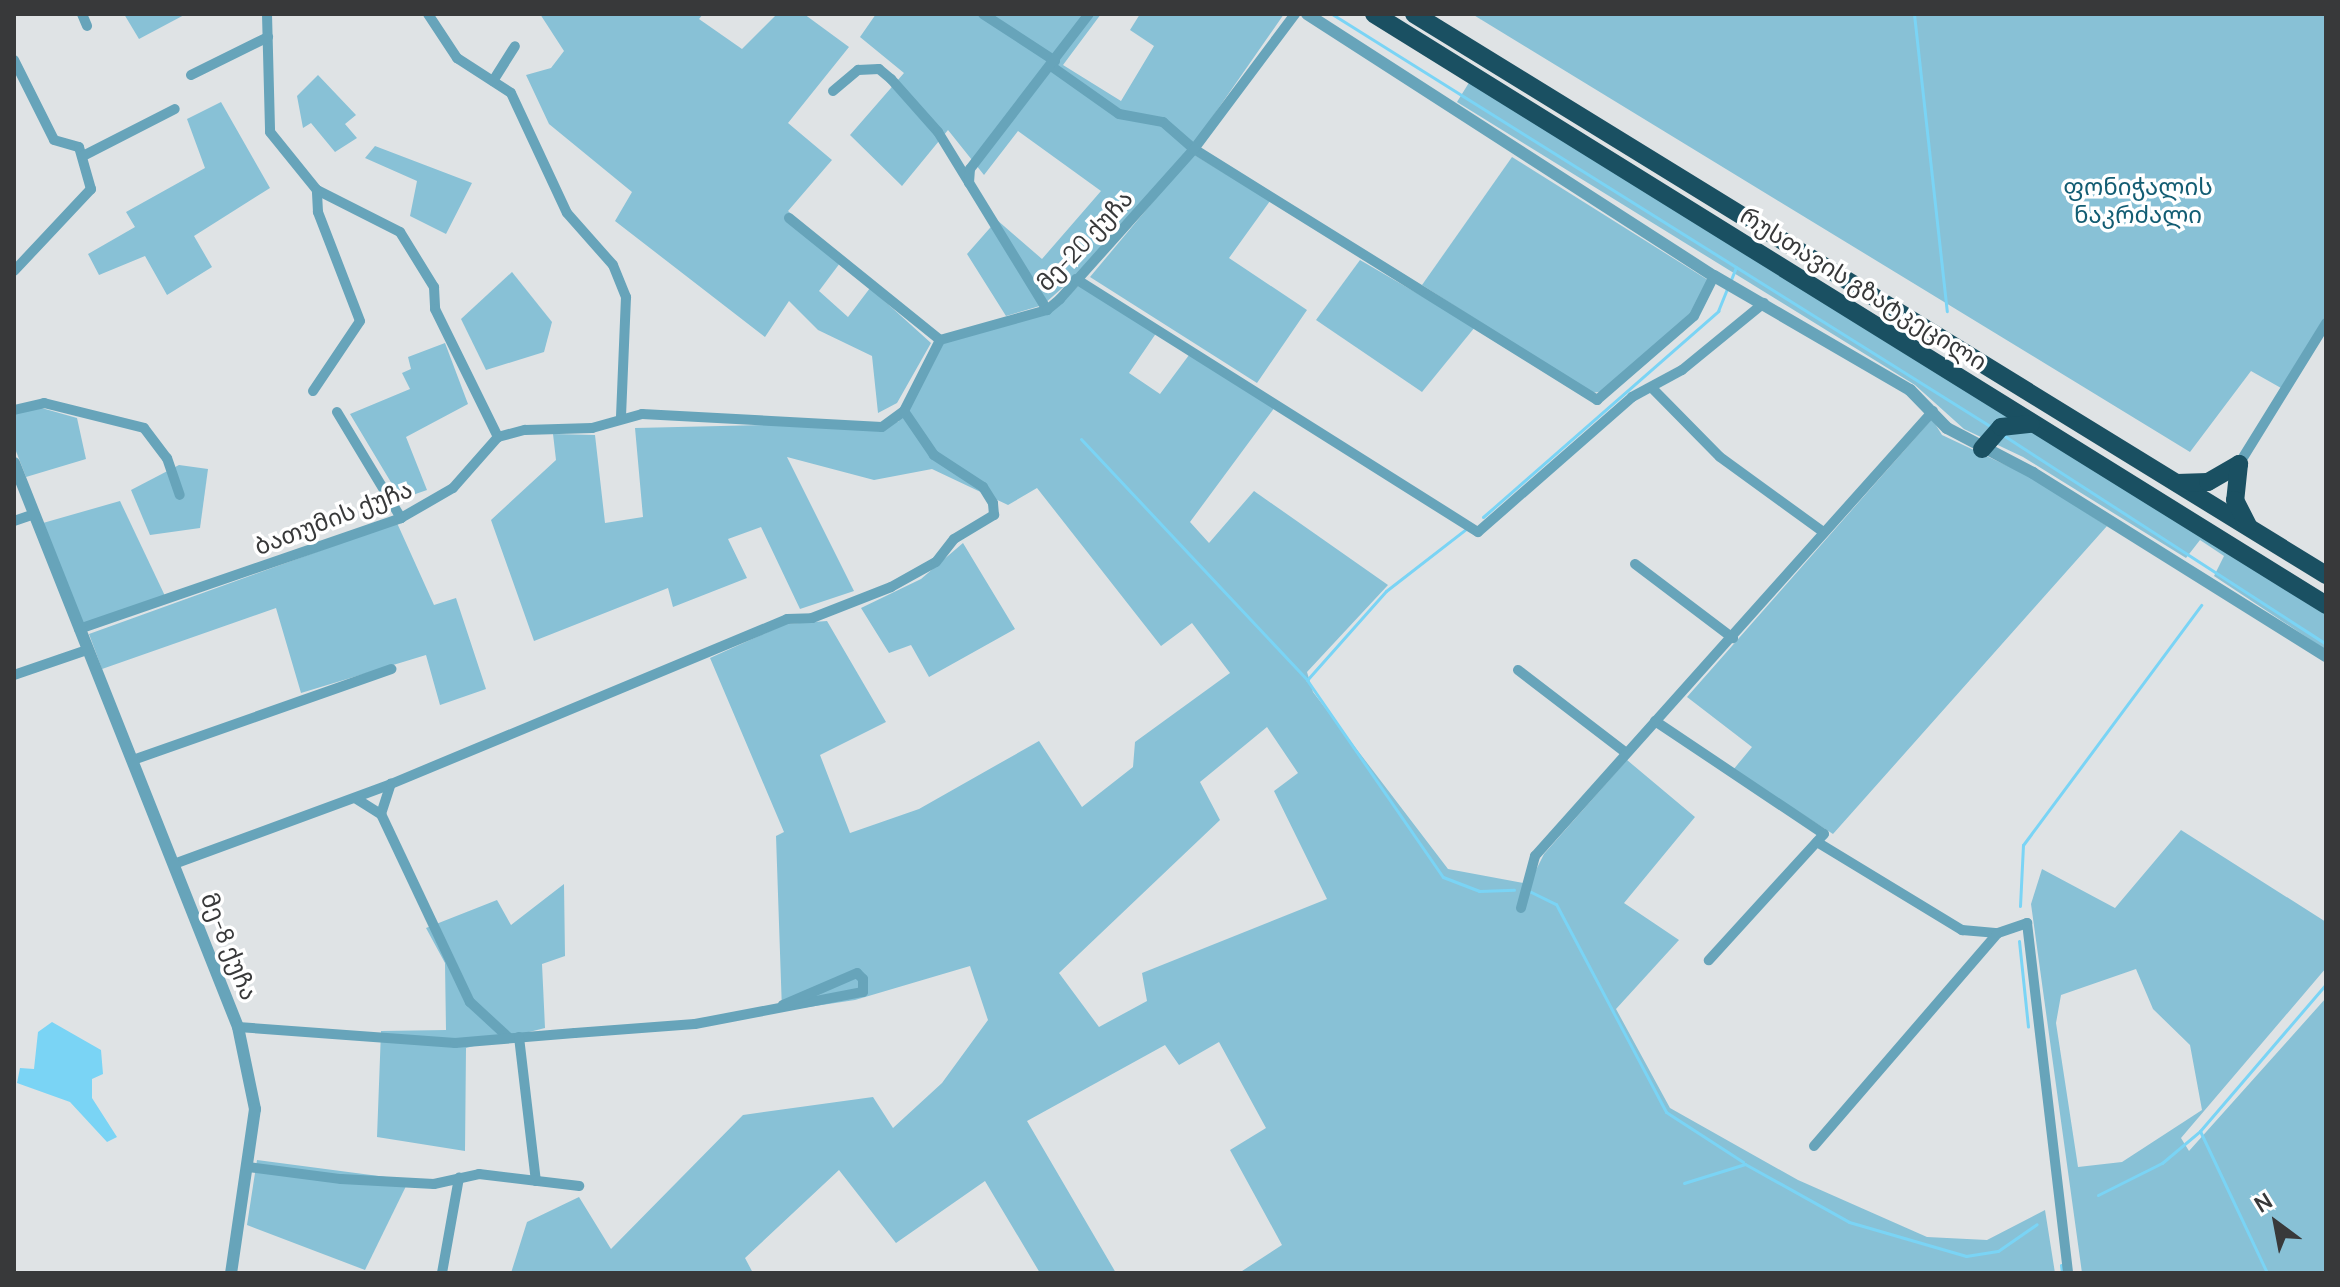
<!DOCTYPE html>
<meta charset="utf-8">
<style>
body{margin:0}
#map{position:relative;width:2340px;height:1287px;overflow:hidden;background:#dfe3e5;font-family:Manrope,"Noto Sans Georgian",sans-serif}
div>[style]{position:absolute}
[style*='--x']{left:calc(var(--x)*1px);top:calc(var(--y)*1px);width:calc(var(--w)*1px);rotate:calc(var(--a)*1deg)}
.green>*{inset:0;background:#88c1d6}
.water>*{inset:0;background:#7ad4f5}
.stream>*{height:3px;margin:-1.5px;padding:0 1.5px;transform-origin:1.5px;border-radius:1.5px;background:#7ad4f5}
.minor>*{height:10px;margin:-5px;padding:0 5px;transform-origin:5px;border-radius:5px;background:#67a4ba}
.tertiary>*{height:12px;margin:-6px;padding:0 6px;transform-origin:6px;border-radius:6px;background:#67a4ba}
.motorway>*{height:18px;margin:-9px;padding:0 9px;transform-origin:9px;border-radius:9px;background:#1a5062}
span{translate:-50% -50%;white-space:nowrap;text-align:center;line-height:1.15;-webkit-text-stroke:7px #fff;paint-order:stroke}
.park-label{font-size:24px;color:#135d73}
.street-label{font-size:24px;color:#38393a}
.frame{position:absolute;inset:0;border:16px solid #38393a;pointer-events:none}
.north{position:absolute;left:2236px;top:1183px;width:80px;height:80px;-webkit-text-stroke:6px #fff;paint-order:stroke;rotate:328deg;font-size:22px;font-weight:700;line-height:32px;text-align:center;color:#38393a}
.north::after{content:'';display:block;margin:auto;width:28px;height:36px;background:#38393a;clip-path:polygon(50% 0,100% 100%,50% 72%,0 100%)}
</style>
<div id="map">
<div class="green">
<i style="clip-path:polygon(124px 14px,186px 14px,139px 39px)"></i>
<i style="clip-path:polygon(540px 14px,703px 14px,699px 19px,742px 49px,777px 14px,804px 14px,849px 47px,788px 123px,832px 160px,788px 211px,843px 259px,819px 291px,848px 317px,870px 288px,931px 343px,897px 403px,878px 413px,872px 356px,818px 330px,789px 301px,765px 337px,615px 221px,632px 192px,549px 124px,526px 75px,551px 68px,564px 51px)"></i>
<i style="clip-path:polygon(876px 14px,1101px 14px,1063px 65px,1121px 101px,1154px 46px,1130px 30px,1140px 14px,1284px 14px,1188px 152px,1088px 265px,1043px 305px,1006px 316px,967px 254px,997px 220px,1042px 259px,1101px 191px,1018px 131px,984px 175px,948px 130px,902px 186px,850px 135px,904px 73px,860px 37px)"></i>
<i style="clip-path:polygon(1472px 14px,2326px 14px,2326px 315px,2281px 388px,2251px 371px,2190px 452px)"></i>
<i style="clip-path:polygon(318px 75px,356px 115px,345px 124px,357px 138px,335px 152px,311px 123px,303px 128px,297px 96px)"></i>
<i style="clip-path:polygon(1470px 81px,2326px 614px,2326px 650px,2214px 576px,2224px 556px,2200px 540px,2186px 558px,2023px 457px,1964px 429px,1915px 385px,1457px 102px)"></i>
<i style="clip-path:polygon(221px 102px,270px 188px,194px 236px,212px 267px,167px 295px,145px 256px,99px 275px,88px 254px,135px 227px,126px 212px,205px 168px,187px 119px)"></i>
<i style="clip-path:polygon(375px 146px,472px 183px,446px 234px,410px 216px,417px 181px,365px 158px)"></i>
<i style="clip-path:polygon(1193px 154px,1270px 201px,1229px 258px,1307px 310px,1257px 383px,1090px 277px)"></i>
<i style="clip-path:polygon(1512px 157px,1708px 280px,1695px 309px,1605px 391px,1591px 393px,1422px 285px)"></i>
<i style="clip-path:polygon(1360px 260px,1475px 327px,1422px 392px,1316px 320px)"></i>
<i style="clip-path:polygon(512px 272px,552px 322px,544px 352px,486px 370px,461px 319px)"></i>
<i style="clip-path:polygon(evenodd,1083px 282px,1159px 329px,1129px 373px,1160px 394px,1192px 351px,1275px 407px,1190px 522px,1209px 543px,1254px 491px,1388px 585px,1307px 672px,1313px 692px,1448px 869px,1529px 884px,1544px 854px,1627px 760px,1695px 817px,1624px 903px,1679px 940px,1616px 1009px,1670px 1108px,1798px 1180px,1927px 1237px,1987px 1240px,2045px 1210px,2055px 1273px,1239px 1273px,1282px 1245px,1230px 1150px,1266px 1128px,1219px 1042px,1179px 1065px,1165px 1045px,1027px 1121px,1116px 1273px,1040px 1273px,985px 1181px,896px 1243px,839px 1170px,745px 1258px,753px 1273px,511px 1273px,527px 1222px,579px 1197px,611px 1249px,743px 1115px,873px 1097px,893px 1128px,942px 1083px,988px 1020px,970px 966px,855px 1000px,782px 1011px,776px 836px,784px 832px,710px 658px,786px 624px,827px 621px,886px 722px,820px 755px,850px 833px,919px 809px,1039px 741px,1082px 807px,1133px 767px,1135px 742px,1230px 673px,1192px 623px,1161px 646px,1037px 488px,1008px 505px,932px 469px,874px 480px,787px 457px,854px 591px,800px 609px,761px 527px,728px 539px,747px 578px,673px 607px,668px 588px,534px 641px,491px 520px,556px 460px,553px 434px,595px 435px,605px 523px,643px 517px,635px 428px,898px 422px,943px 343px,1046px 314px,1083px 282px,1267px 727px,1298px 773px,1274px 791px,1327px 899px,1142px 973px,1147px 1001px,1099px 1027px,1059px 973px,1220px 820px,1200px 782px,1267px 727px)"></i>
<i style="clip-path:polygon(445px 343px,468px 404px,406px 437px,427px 490px,401px 499px,350px 414px,410px 389px,402px 373px,411px 369px,408px 357px)"></i>
<i style="clip-path:polygon(38px 407px,77px 418px,86px 459px,26px 477px,14px 446px,14px 414px)"></i>
<i style="clip-path:polygon(1932px 419px,1942px 435px,2031px 477px,2107px 526px,1833px 834px,1733px 770px,1752px 747px,1687px 697px)"></i>
<i style="clip-path:polygon(179px 465px,208px 469px,200px 528px,150px 535px,131px 490px)"></i>
<i style="clip-path:polygon(120px 501px,166px 598px,83px 624px,43px 523px)"></i>
<i style="clip-path:polygon(397px 523px,434px 605px,456px 598px,486px 689px,440px 705px,426px 655px,301px 693px,276px 608px,102px 669px,89px 634px)"></i>
<i style="clip-path:polygon(963px 543px,1015px 629px,929px 677px,911px 645px,889px 653px,861px 608px,921px 579px)"></i>
<i style="clip-path:polygon(evenodd,2181px 830px,2326px 922px,2326px 968px,2181px 1138px,2189px 1151px,2326px 998px,2326px 1273px,2082px 1273px,2031px 904px,2042px 869px,2115px 908px,2181px 830px,2136px 969px,2153px 1009px,2190px 1045px,2202px 1110px,2122px 1162px,2078px 1167px,2056px 1023px,2061px 995px,2136px 969px)"></i>
<i style="clip-path:polygon(564px 884px,565px 956px,542px 964px,545px 1028px,466px 1048px,465px 1151px,377px 1137px,381px 1031px,446px 1030px,445px 963px,426px 928px,497px 900px,511px 925px)"></i>
<i style="clip-path:polygon(257px 1160px,409px 1180px,365px 1270px,247px 1225px)"></i>
</div>
<div class="water">
<i style="clip-path:polygon(52px 1022px,101px 1050px,103px 1074px,92px 1079px,92px 1098px,117px 1137px,107px 1142px,70px 1102px,17px 1083px,20px 1068px,34px 1069px,38px 1032px)"></i>
</div>
<div class="stream">
<i style="--x:1332;--y:14;--w:780;--a:32.06"></i>
<i style="--x:1914;--y:14;--w:299;--a:83.7"></i>
<i style="--x:1730;--y:282;--w:16;--a:-68"></i>
<i style="--x:2003;--y:435;--w:385;--a:32.9"></i>
<i style="--x:1081;--y:439;--w:330;--a:46.8"></i>
<i style="--x:1307;--y:680;--w:119;--a:-48.4"></i>
<i style="--x:1386;--y:591;--w:101;--a:-37.8"></i>
<i style="--x:1483;--y:517;--w:313;--a:-41.2"></i>
<i style="--x:1718;--y:311;--w:24;--a:-68"></i>
<i style="--x:1307;--y:680;--w:239;--a:55.4"></i>
<i style="--x:1443;--y:877;--w:39;--a:21"></i>
<i style="--x:1479;--y:891;--w:35;--a:-2"></i>
<i style="--x:1527;--y:890;--w:32;--a:26"></i>
<i style="--x:1556;--y:904;--w:235;--a:62.1"></i>
<i style="--x:1666;--y:1112;--w:92;--a:33"></i>
<i style="--x:2020;--y:906;--w:61;--a:-87.2"></i>
<i style="--x:2023;--y:845;--w:299;--a:-53.4"></i>
<i style="--x:2019;--y:941;--w:86;--a:84"></i>
<i style="--x:2200;--y:1131;--w:157;--a:64.7"></i>
<i style="--x:1684;--y:1183;--w:64;--a:-17.3"></i>
<i style="--x:1745;--y:1164;--w:119;--a:29.1"></i>
<i style="--x:1849;--y:1222;--w:122;--a:16.2"></i>
<i style="--x:1966;--y:1256;--w:32;--a:-9"></i>
<i style="--x:1998;--y:1251;--w:47;--a:-34.7"></i>
<i style="--x:2098;--y:1195;--w:72;--a:-26.6"></i>
<i style="--x:2162;--y:1163;--w:50;--a:-40.1"></i>
<i style="--x:2200;--y:1131;--w:194;--a:-49.4"></i>
<i style="--x:2061;--y:1265;--w:8;--a:83"></i>
</div>
<div class="minor">
<i style="--x:82;--y:14;--w:13;--a:67"></i>
<i style="--x:267;--y:14;--w:118;--a:88.5"></i>
<i style="--x:270;--y:132;--w:75;--a:51"></i>
<i style="--x:317;--y:190;--w:93;--a:26.8"></i>
<i style="--x:400;--y:232;--w:65;--a:58.3"></i>
<i style="--x:434;--y:287;--w:22;--a:87"></i>
<i style="--x:435;--y:309;--w:143;--a:63.8"></i>
<i style="--x:428;--y:14;--w:53;--a:56.6"></i>
<i style="--x:457;--y:58;--w:64;--a:32.9"></i>
<i style="--x:511;--y:93;--w:132;--a:65"></i>
<i style="--x:567;--y:213;--w:69;--a:48.5"></i>
<i style="--x:613;--y:265;--w:35;--a:68"></i>
<i style="--x:626;--y:297;--w:119;--a:92.4"></i>
<i style="--x:983;--y:14;--w:86;--a:33.1"></i>
<i style="--x:14;--y:60;--w:89;--a:63.4"></i>
<i style="--x:54;--y:140;--w:26;--a:16"></i>
<i style="--x:79;--y:147;--w:44;--a:74.1"></i>
<i style="--x:91;--y:189;--w:112;--a:133.2"></i>
<i style="--x:1051;--y:66;--w:83;--a:35.2"></i>
<i style="--x:1119;--y:114;--w:45;--a:10.3"></i>
<i style="--x:1163;--y:122;--w:41;--a:41.1"></i>
<i style="--x:1194;--y:149;--w:475;--a:31.9"></i>
<i style="--x:1597;--y:400;--w:128;--a:-40.9"></i>
<i style="--x:1694;--y:316;--w:45;--a:-63.4"></i>
<i style="--x:191;--y:75;--w:86;--a:-26.3"></i>
<i style="--x:493;--y:81;--w:41;--a:-57.8"></i>
<i style="--x:833;--y:91;--w:33;--a:-40"></i>
<i style="--x:858;--y:70;--w:21;--a:-3"></i>
<i style="--x:879;--y:69;--w:16;--a:40"></i>
<i style="--x:891;--y:79;--w:71;--a:48.4"></i>
<i style="--x:938;--y:132;--w:209;--a:58.5"></i>
<i style="--x:83;--y:156;--w:103;--a:-27.1"></i>
<i style="--x:969;--y:183;--w:14;--a:-86"></i>
<i style="--x:970;--y:169;--w:195;--a:-52.5"></i>
<i style="--x:789;--y:218;--w:194;--a:38.9"></i>
<i style="--x:1076;--y:279;--w:475;--a:32.2"></i>
<i style="--x:1478;--y:532;--w:205;--a:-41.2"></i>
<i style="--x:1632;--y:397;--w:57;--a:-28.4"></i>
<i style="--x:1682;--y:370;--w:106;--a:-39.3"></i>
<i style="--x:1653;--y:389;--w:95;--a:45.4"></i>
<i style="--x:1720;--y:457;--w:126;--a:36"></i>
<i style="--x:313;--y:391;--w:84;--a:-56.1"></i>
<i style="--x:360;--y:321;--w:117;--a:-111.1"></i>
<i style="--x:318;--y:212;--w:22;--a:-93"></i>
<i style="--x:14;--y:410;--w:31;--a:-13"></i>
<i style="--x:44;--y:403;--w:103;--a:14"></i>
<i style="--x:144;--y:428;--w:38;--a:53"></i>
<i style="--x:167;--y:458;--w:39;--a:71"></i>
<i style="--x:337;--y:412;--w:124;--a:58.9"></i>
<i style="--x:2239;--y:464;--w:166;--a:-58.3"></i>
<i style="--x:14;--y:521;--w:21;--a:-19"></i>
<i style="--x:1635;--y:564;--w:123;--a:37.1"></i>
<i style="--x:79;--y:629;--w:341;--a:-19"></i>
<i style="--x:401;--y:518;--w:60;--a:-30"></i>
<i style="--x:453;--y:488;--w:68;--a:-48.6"></i>
<i style="--x:498;--y:437;--w:28;--a:-15"></i>
<i style="--x:525;--y:430;--w:67;--a:-1.7"></i>
<i style="--x:592;--y:428;--w:52;--a:-15.6"></i>
<i style="--x:642;--y:414;--w:240;--a:3.1"></i>
<i style="--x:882;--y:427;--w:27;--a:-36"></i>
<i style="--x:904;--y:411;--w:80;--a:-63.1"></i>
<i style="--x:940;--y:340;--w:111;--a:-15.7"></i>
<i style="--x:1047;--y:310;--w:17;--a:-40"></i>
<i style="--x:1060;--y:299;--w:201;--a:-48.2"></i>
<i style="--x:1194;--y:149;--w:169;--a:-53.2"></i>
<i style="--x:1518;--y:670;--w:136;--a:37.5"></i>
<i style="--x:14;--y:675;--w:77;--a:-18.9"></i>
<i style="--x:1655;--y:721;--w:203;--a:33.8"></i>
<i style="--x:1824;--y:834;--w:171;--a:132.4"></i>
<i style="--x:133;--y:760;--w:274;--a:-19.4"></i>
<i style="--x:355;--y:798;--w:31;--a:32"></i>
<i style="--x:381;--y:814;--w:208;--a:64.7"></i>
<i style="--x:470;--y:1002;--w:52;--a:42.6"></i>
<i style="--x:381;--y:814;--w:32;--a:-72"></i>
<i style="--x:1817;--y:842;--w:170;--a:31.3"></i>
<i style="--x:1962;--y:930;--w:36;--a:5"></i>
<i style="--x:1998;--y:933;--w:31;--a:-19"></i>
<i style="--x:2027;--y:923;--w:352;--a:83.3"></i>
<i style="--x:174;--y:864;--w:231;--a:-20.2"></i>
<i style="--x:391;--y:784;--w:429;--a:-22.6"></i>
<i style="--x:787;--y:619;--w:25;--a:-2"></i>
<i style="--x:812;--y:618;--w:85;--a:-21.4"></i>
<i style="--x:891;--y:587;--w:51;--a:-29.1"></i>
<i style="--x:936;--y:562;--w:29;--a:-52"></i>
<i style="--x:954;--y:539;--w:47;--a:-31"></i>
<i style="--x:994;--y:515;--w:12;--a:-95"></i>
<i style="--x:993;--y:503;--w:19;--a:-122"></i>
<i style="--x:983;--y:487;--w:59;--a:-146.9"></i>
<i style="--x:934;--y:455;--w:53;--a:-124.3"></i>
<i style="--x:1521;--y:908;--w:54;--a:-74.9"></i>
<i style="--x:1535;--y:856;--w:597;--a:-48.19"></i>
<i style="--x:238;--y:1027;--w:218;--a:4.2"></i>
<i style="--x:455;--y:1043;--w:120;--a:-4.8"></i>
<i style="--x:575;--y:1033;--w:120;--a:-4.3"></i>
<i style="--x:695;--y:1024;--w:171;--a:-10.8"></i>
<i style="--x:863;--y:992;--w:13;--a:-90"></i>
<i style="--x:863;--y:979;--w:8;--a:-135"></i>
<i style="--x:857;--y:973;--w:81;--a:156.6"></i>
<i style="--x:519;--y:1037;--w:145;--a:83.3"></i>
<i style="--x:1814;--y:1146;--w:281;--a:-49.2"></i>
<i style="--x:248;--y:1167;--w:94;--a:7.4"></i>
<i style="--x:341;--y:1179;--w:93;--a:3.1"></i>
<i style="--x:434;--y:1184;--w:46;--a:-12.5"></i>
<i style="--x:479;--y:1174;--w:101;--a:6.8"></i>
<i style="--x:442;--y:1273;--w:97;--a:-79.9"></i>
</div>
<div class="tertiary">
<i style="--x:1307;--y:14;--w:484;--a:32.8"></i>
<i style="--x:1714;--y:276;--w:227;--a:30.2"></i>
<i style="--x:1910;--y:390;--w:53;--a:45.8"></i>
<i style="--x:1947;--y:428;--w:97;--a:27.6"></i>
<i style="--x:2033;--y:473;--w:345;--a:32"></i>
<i style="--x:14;--y:463;--w:607;--a:68.34"></i>
<i style="--x:238;--y:1027;--w:84;--a:78.3"></i>
<i style="--x:255;--y:1109;--w:166;--a:98.3"></i>
</div>
<div class="motorway">
<i style="--x:1374;--y:14;--w:1121;--a:31.83"></i>
<i style="--x:1414;--y:14;--w:1071;--a:31.6"></i>
<i style="--x:1982;--y:449;--w:29;--a:-49"></i>
<i style="--x:2001;--y:427;--w:30;--a:-6"></i>
<i style="--x:2177;--y:483;--w:31;--a:-2"></i>
<i style="--x:2208;--y:482;--w:36;--a:-30"></i>
<i style="--x:2239;--y:464;--w:36;--a:96"></i>
<i style="--x:2235;--y:500;--w:29;--a:63"></i>
</div>
<div class="park-label">
<span style="left:2138px;top:200px">ფონიჭალის<br>ნაკრძალი</span>
</div>
<div class="street-label">
<span style="left:1084px;top:240px;rotate:-47deg">მე-20 ქუჩა</span>
<span style="left:1864px;top:288px;rotate:32deg">რუსთავის გზატკეცილი</span>
<span style="left:333px;top:517px;rotate:-21deg">ბათუმის ქუჩა</span>
<span style="left:230px;top:946px;rotate:68deg">მე-8 ქუჩა</span>
</div>
<div class="frame"></div>
<div class="north">N</div>
</div>
